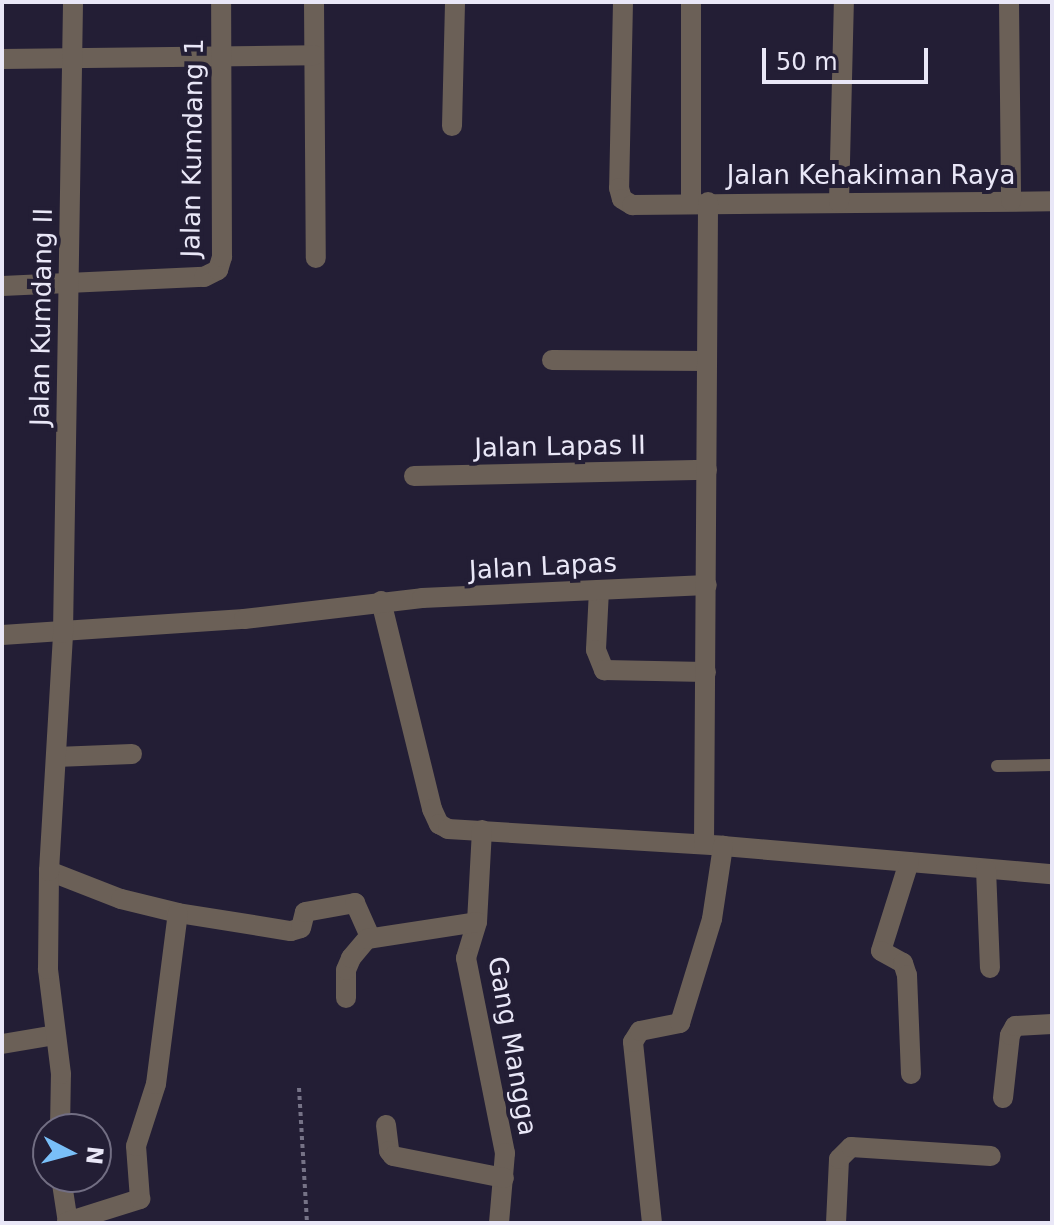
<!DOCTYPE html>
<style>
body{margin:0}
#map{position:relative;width:1054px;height:1225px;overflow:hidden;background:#231e35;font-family:"DejaVu Sans",sans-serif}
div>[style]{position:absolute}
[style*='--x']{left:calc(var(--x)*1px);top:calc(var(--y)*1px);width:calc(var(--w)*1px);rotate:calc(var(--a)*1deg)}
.path>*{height:4px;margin-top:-2px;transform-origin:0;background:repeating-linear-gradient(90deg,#767387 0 4px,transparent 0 8px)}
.lane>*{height:12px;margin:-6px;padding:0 6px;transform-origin:6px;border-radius:6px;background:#6b6057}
.street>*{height:20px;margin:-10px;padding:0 10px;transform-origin:10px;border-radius:10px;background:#6b6057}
span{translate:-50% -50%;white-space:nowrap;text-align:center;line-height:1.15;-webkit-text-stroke:8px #231e35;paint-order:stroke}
.street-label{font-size:26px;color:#e9e7f7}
.frame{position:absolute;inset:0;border:4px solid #e9e7f7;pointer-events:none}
.north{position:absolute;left:32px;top:1113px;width:80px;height:80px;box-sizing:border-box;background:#231e35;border:2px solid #726e83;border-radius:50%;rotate:96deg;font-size:22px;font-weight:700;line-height:32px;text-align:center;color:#e9e7f7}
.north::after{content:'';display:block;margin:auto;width:28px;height:36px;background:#79bff8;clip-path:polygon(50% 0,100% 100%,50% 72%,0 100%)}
.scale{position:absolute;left:762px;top:48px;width:166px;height:36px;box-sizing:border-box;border:4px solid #e9e7f7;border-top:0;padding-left:10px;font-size:24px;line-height:28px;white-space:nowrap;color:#e9e7f7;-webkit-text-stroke:6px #231e35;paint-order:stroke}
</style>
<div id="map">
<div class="path">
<i style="--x:299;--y:1088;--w:135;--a:86.6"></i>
</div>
<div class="lane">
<i style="--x:997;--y:766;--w:55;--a:-1"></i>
</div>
<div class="street">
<i style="--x:314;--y:2;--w:256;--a:89.6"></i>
<i style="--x:623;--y:2;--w:186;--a:91.2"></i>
<i style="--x:619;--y:188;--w:11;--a:75"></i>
<i style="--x:622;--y:199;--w:12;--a:31"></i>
<i style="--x:632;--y:205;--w:420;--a:-0.5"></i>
<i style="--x:1009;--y:2;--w:199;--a:89.4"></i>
<i style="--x:2;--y:59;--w:312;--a:-0.7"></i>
<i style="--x:452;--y:126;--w:124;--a:-88.6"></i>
<i style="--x:839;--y:202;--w:200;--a:-88.6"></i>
<i style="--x:691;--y:204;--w:202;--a:-90"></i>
<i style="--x:2;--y:286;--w:202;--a:-2.6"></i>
<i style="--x:204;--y:277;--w:16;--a:-27"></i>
<i style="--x:218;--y:270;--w:14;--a:-73"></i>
<i style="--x:222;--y:257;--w:255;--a:-90.2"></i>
<i style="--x:552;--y:360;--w:155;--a:0.4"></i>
<i style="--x:414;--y:476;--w:293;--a:-1.2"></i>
<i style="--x:599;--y:590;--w:60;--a:92.9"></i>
<i style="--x:596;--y:650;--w:22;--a:68"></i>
<i style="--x:604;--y:670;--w:102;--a:1.1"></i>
<i style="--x:381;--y:601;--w:214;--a:76.2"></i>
<i style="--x:432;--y:809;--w:17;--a:65"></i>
<i style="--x:439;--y:824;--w:10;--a:29"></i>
<i style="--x:448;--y:829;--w:276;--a:3.5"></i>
<i style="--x:723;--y:846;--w:330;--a:4.9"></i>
<i style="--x:2;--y:635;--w:243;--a:-3.8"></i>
<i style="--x:244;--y:619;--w:179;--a:-6.7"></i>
<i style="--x:422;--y:598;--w:285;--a:-2.6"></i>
<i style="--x:56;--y:757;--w:76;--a:-2.3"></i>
<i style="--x:482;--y:830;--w:92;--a:93.1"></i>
<i style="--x:477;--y:922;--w:38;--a:107"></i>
<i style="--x:466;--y:958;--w:199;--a:78.7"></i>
<i style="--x:505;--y:1153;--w:70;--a:94.9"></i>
<i style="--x:704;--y:844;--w:642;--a:-89.64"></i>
<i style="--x:909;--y:862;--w:93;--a:107.5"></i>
<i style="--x:881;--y:951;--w:25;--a:29"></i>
<i style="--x:903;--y:963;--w:13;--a:72"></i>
<i style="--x:907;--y:975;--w:99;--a:87.7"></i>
<i style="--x:986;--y:869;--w:99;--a:87.7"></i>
<i style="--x:49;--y:871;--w:77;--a:21.3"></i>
<i style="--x:121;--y:899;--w:59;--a:13.8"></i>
<i style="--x:178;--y:913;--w:114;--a:9.1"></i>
<i style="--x:291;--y:931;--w:10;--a:-17"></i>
<i style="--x:301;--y:928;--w:16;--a:-76"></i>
<i style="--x:305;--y:912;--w:51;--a:-10.2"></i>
<i style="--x:355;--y:903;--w:37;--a:66"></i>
<i style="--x:346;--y:998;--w:28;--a:-90"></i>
<i style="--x:346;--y:970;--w:13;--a:-67"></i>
<i style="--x:351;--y:958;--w:25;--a:-50"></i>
<i style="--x:367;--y:939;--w:111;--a:-8.8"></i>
<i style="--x:2;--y:1044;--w:54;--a:-9.6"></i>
<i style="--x:1003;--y:1098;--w:63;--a:-83.7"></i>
<i style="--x:1010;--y:1035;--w:10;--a:-61"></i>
<i style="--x:1015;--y:1026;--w:37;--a:-3"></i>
<i style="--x:386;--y:1125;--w:26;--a:83"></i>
<i style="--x:389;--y:1151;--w:6;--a:51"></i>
<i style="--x:393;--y:1156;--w:113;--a:11.2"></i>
<i style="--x:60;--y:1129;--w:55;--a:-89"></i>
<i style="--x:61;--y:1074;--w:106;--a:-97.1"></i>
<i style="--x:48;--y:969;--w:98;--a:-89.4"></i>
<i style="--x:49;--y:871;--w:238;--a:-86.6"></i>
<i style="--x:63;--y:633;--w:631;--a:-89.09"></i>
<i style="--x:61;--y:1177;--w:47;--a:81.3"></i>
<i style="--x:67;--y:1222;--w:77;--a:-17.5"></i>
<i style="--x:140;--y:1199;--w:53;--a:-94.3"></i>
<i style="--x:136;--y:1146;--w:65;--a:-72.1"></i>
<i style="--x:156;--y:1084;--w:172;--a:-82.7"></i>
<i style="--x:652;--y:1223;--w:182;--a:-96"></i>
<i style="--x:633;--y:1042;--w:13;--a:-58"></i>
<i style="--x:640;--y:1031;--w:41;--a:-11.3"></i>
<i style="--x:680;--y:1023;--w:109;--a:-72.9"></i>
<i style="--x:712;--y:919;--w:74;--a:-81.4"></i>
<i style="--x:836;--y:1223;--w:64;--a:-87.3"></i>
<i style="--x:839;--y:1159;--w:17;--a:-45"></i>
<i style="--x:851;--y:1147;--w:140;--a:3.7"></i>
</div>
<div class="street-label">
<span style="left:193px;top:148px;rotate:-89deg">Jalan Kumdang 1</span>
<span style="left:871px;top:176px">Jalan Kehakiman Raya</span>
<span style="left:42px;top:317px;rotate:-89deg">Jalan Kumdang II</span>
<span style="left:560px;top:447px;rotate:-1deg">Jalan Lapas II</span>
<span style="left:543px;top:567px;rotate:-3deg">Jalan Lapas</span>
<span style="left:512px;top:1046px;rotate:80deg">Gang Mangga</span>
</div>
<div class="frame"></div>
<div class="north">N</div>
<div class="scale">50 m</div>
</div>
